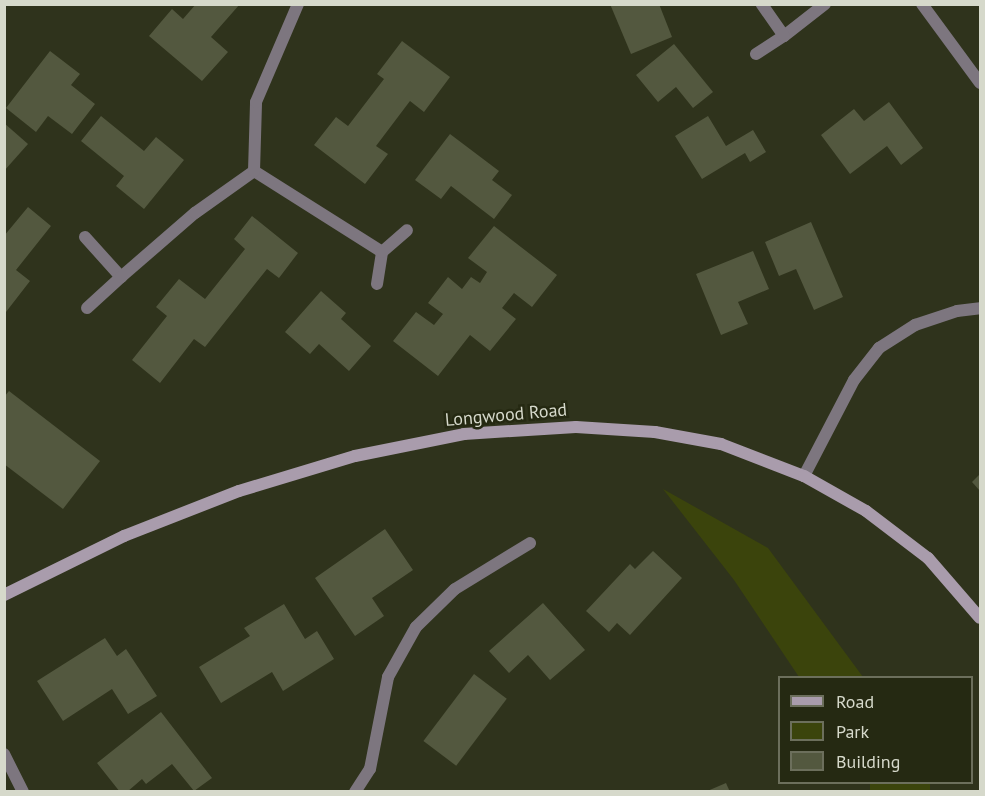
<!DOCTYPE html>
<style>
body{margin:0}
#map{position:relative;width:985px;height:796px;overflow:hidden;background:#2f331c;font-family:"PT Sans",sans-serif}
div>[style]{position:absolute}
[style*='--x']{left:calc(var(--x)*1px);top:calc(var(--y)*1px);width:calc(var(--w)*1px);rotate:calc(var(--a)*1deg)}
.green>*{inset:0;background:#3b440c;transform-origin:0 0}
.building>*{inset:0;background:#53583f;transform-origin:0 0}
.street>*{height:12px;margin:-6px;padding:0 6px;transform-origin:6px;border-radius:6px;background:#7d767f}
.secondary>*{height:12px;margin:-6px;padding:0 6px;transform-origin:6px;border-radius:6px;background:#a99cac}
span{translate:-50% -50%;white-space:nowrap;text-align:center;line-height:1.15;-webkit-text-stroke:5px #252912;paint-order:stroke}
.street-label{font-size:18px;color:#d6d9cb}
.frame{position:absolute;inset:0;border:6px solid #d6d9cb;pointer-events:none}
.legend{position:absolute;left:778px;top:676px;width:195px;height:108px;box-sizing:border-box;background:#252912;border:2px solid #6c6f5c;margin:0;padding:8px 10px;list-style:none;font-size:18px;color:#d6d9cb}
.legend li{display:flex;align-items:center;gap:12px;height:30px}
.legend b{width:30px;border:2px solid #6c6f5c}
</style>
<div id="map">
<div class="green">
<i style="clip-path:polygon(663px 489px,768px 548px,863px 677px,799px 677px,734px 580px)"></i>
<i style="left:870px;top:783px;width:60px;height:9px"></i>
</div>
<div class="building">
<i style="clip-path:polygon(196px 4px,240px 4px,211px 37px,228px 52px,202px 81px,149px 36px,172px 9px,183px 19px)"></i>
<i style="clip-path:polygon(610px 4px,659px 4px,672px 37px,631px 54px)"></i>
<i style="clip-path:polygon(402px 41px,450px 77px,424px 112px,410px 101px,376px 146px,388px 154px,365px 184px,314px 145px,336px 117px,348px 126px,384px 79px,377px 74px)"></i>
<i style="clip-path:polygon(674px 44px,713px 92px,693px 108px,676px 87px,658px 102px,636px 75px)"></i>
<i style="clip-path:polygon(50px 51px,80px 74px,71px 85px,95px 104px,72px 134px,48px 116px,36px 132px,6px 108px)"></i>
<i style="clip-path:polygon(889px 102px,923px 148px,901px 165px,887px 146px,850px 174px,821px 135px,854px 109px,864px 121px)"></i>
<i style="clip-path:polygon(101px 116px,144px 151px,156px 137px,184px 160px,144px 209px,116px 186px,124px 176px,81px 141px)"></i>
<i style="clip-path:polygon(708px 116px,726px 146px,753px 130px,766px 152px,750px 162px,745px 153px,702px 179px,675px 136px)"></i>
<i style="clip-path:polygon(4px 123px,28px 144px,4px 171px)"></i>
<i style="clip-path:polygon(450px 134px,499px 171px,492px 180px,512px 195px,494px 219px,451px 186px,441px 199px,415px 180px)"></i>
<i style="clip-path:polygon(28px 207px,51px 226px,16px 270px,30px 281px,6px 312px,4px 236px)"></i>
<i style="clip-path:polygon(252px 216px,298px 253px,279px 278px,267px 269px,205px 347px,194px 339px,160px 383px,132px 360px,167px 316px,156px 307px,179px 279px,205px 299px,245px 249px,234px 239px)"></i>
<i style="clip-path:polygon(811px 222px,843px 297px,814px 310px,796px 269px,779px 276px,765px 242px)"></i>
<i style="clip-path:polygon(494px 226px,557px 275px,532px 307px,514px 293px,502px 308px,516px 319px,490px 351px,470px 335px,438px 376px,393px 341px,416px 312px,434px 325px,443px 314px,428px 303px,448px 277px,462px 289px,471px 277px,480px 283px,487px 272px,468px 258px)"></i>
<i style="clip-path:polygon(753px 251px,769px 289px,738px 302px,748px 324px,721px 335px,696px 274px)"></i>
<i style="clip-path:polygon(321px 291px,346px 313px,341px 319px,371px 346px,349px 371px,319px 344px,310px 354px,285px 332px)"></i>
<i style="clip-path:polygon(9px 391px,100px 461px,63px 509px,4px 464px,4px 397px)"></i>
<i style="clip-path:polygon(980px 474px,980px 491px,972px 482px)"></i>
<i style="clip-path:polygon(385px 529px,413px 570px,372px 598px,384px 616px,355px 636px,315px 578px)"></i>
<i style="clip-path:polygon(653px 551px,682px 578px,630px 635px,617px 623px,609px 632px,586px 611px,630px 564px,635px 569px)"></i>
<i style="clip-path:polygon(543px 603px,585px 650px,550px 680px,528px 655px,509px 673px,489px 651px)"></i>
<i style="clip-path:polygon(284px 604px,305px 639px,317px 631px,334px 659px,283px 691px,272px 672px,221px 703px,199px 667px,250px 636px,244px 628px)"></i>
<i style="clip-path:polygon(105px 638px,117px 656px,126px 649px,157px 696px,128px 714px,112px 689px,63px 721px,37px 681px)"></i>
<i style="left:474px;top:674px;width:41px;height:84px;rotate:37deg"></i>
<i style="clip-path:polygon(161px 712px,212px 778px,194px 791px,172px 764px,146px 784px,142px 779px,127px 792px,120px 792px,97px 763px)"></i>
<i style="clip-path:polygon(726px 783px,730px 792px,705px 792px)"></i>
</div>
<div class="street">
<i style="--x:922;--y:4;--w:98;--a:53.7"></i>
<i style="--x:784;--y:36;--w:52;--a:-38"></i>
<i style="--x:756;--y:54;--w:33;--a:-33"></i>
<i style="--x:784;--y:36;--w:39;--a:-125"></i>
<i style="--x:254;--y:171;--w:151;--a:32.3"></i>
<i style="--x:85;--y:237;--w:54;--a:48"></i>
<i style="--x:121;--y:277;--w:46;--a:137.6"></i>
<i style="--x:121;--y:277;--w:98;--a:-40.9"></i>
<i style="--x:195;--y:213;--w:72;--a:-35.4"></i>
<i style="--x:254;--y:171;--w:69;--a:-88.3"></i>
<i style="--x:256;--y:102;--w:107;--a:-66.8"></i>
<i style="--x:377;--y:284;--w:32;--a:-81"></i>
<i style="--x:382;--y:252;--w:33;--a:-41"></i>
<i style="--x:804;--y:476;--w:108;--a:-62.5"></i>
<i style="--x:854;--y:380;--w:41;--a:-52"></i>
<i style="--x:879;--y:348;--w:43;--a:-32.6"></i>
<i style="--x:915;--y:325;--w:44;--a:-18.4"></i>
<i style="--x:957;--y:311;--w:23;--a:-7"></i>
<i style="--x:4;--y:754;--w:42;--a:63.4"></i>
<i style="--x:355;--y:792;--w:27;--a:-57"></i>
<i style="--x:370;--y:769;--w:94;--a:-78.9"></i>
<i style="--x:388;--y:677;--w:57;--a:-60.8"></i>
<i style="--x:416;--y:627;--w:54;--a:-44.3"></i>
<i style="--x:455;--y:589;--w:88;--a:-31.5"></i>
</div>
<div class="secondary">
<i style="--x:4;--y:595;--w:134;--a:-26.2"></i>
<i style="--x:124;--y:536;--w:123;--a:-21.4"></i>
<i style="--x:239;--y:491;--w:121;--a:-16.8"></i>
<i style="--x:355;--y:456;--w:111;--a:-11.4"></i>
<i style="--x:464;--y:434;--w:112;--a:-3.6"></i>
<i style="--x:576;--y:427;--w:79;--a:3.6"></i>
<i style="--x:655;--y:432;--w:67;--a:10.3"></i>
<i style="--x:721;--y:444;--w:89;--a:21.1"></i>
<i style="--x:804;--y:476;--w:71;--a:29.4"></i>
<i style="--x:866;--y:511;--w:78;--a:37.2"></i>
<i style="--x:928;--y:558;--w:79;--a:49.1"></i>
</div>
<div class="street-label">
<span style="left:506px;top:415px;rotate:-5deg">Longwood Road</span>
</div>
<div class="frame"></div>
<ul class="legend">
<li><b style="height:8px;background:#a99cac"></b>Road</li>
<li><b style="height:16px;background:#3b440c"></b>Park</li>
<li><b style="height:16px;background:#53583f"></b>Building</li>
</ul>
</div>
